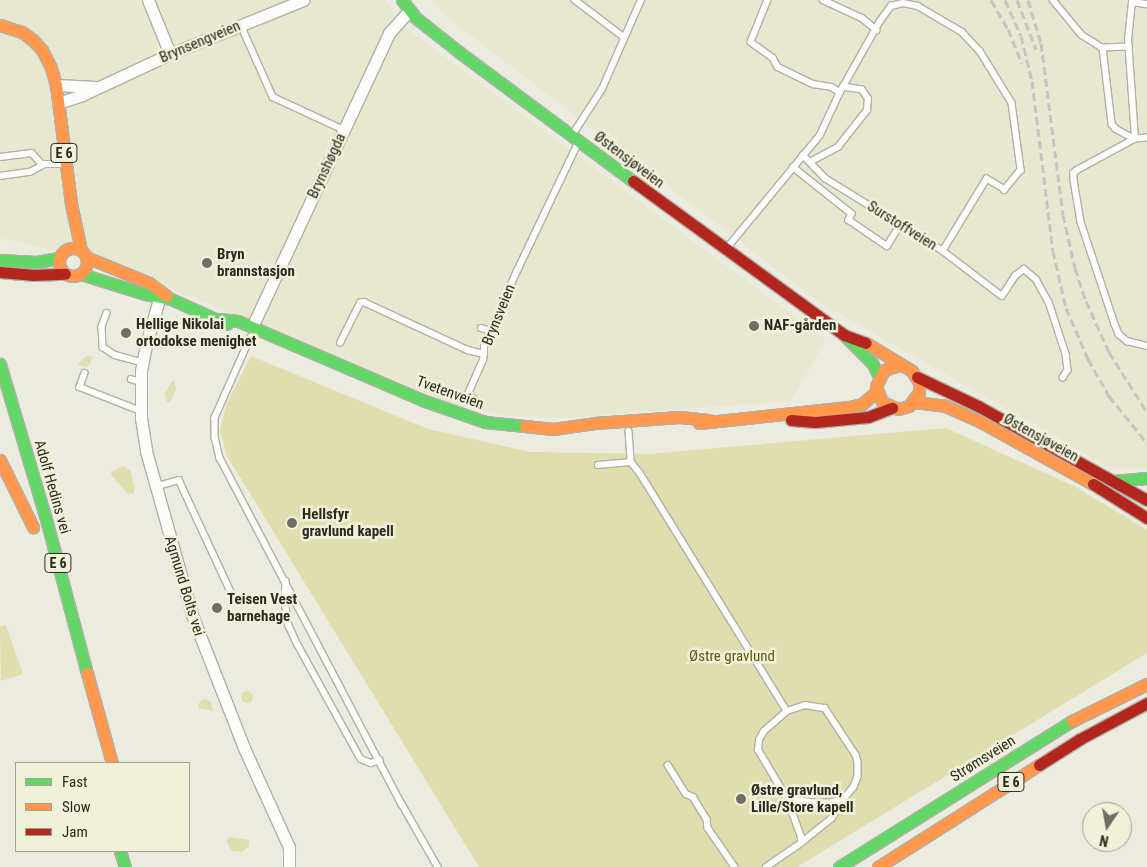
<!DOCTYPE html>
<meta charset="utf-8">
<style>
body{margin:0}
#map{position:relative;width:1147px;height:867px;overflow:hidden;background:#ebebdf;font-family:"Roboto Condensed",sans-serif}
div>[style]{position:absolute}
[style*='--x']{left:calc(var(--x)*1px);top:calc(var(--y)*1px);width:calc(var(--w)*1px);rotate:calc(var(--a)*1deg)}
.built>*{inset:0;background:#e8e8d1}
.green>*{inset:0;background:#dfdeae}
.round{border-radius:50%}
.roads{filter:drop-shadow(1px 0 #b0b0a6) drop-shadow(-1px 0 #b0b0a6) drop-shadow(0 1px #b0b0a6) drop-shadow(0 -1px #b0b0a6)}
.lane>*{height:5.5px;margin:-2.75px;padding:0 2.75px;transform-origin:2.75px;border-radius:2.75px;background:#fcfcfa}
.street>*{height:11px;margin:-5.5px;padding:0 5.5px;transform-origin:5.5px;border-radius:5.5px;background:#fcfcfa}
.fast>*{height:11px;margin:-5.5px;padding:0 5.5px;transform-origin:5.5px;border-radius:5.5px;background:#63d668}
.slow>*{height:11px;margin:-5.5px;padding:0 5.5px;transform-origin:5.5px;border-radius:5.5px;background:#ff974d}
.slow>.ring{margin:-5.5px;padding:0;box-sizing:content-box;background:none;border:11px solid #ff974d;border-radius:50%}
.jam>*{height:11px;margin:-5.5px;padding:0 5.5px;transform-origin:5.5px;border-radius:5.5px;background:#b3261e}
.rail>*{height:3px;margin-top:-1.5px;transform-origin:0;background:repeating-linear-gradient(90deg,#c4c4c1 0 8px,transparent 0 12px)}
.dots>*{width:14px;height:14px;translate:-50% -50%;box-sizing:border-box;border:2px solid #f1f1d9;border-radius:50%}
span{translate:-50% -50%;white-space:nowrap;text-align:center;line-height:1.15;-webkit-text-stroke:5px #f1f1d9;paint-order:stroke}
.shield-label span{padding:1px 4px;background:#f1f1d9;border:1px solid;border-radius:4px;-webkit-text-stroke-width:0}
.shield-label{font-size:14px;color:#2a2a21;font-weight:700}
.street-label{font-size:15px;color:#2a2a21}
.poi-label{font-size:15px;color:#2a2a21;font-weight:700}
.left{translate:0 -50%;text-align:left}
.park-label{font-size:15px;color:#5c5909}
.legend{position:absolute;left:15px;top:762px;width:175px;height:90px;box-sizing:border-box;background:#f1f1d9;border:1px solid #a1a18f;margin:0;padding:6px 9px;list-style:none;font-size:15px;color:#2a2a21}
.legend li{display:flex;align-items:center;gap:10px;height:25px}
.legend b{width:25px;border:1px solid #a1a18f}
.north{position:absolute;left:1082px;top:802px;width:50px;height:50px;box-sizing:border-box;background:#f1f1d9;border:1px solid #a1a18f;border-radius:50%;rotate:192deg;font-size:14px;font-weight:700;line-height:20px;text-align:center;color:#2a2a21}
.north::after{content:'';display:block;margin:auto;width:18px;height:22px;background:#6e6e64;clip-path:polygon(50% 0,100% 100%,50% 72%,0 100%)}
</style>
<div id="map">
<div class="built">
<i style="clip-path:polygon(0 0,385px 0,406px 28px,826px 340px,791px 401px,560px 418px,503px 415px,450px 403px,109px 263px,0 238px)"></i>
<i style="clip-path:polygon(434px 0,1147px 0,1147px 468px,1123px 469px,1107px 466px,819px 302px,444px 15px)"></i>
</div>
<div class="green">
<i style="clip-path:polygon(86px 356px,93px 357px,88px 367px,77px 365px)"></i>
<i style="clip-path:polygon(251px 356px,428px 429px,530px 452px,649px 454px,946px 428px,1076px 487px,1147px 530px,1147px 653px,797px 867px,479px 867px,227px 456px,220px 430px,226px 405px)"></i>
<i style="clip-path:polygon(173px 380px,176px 388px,171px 401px,167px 403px,165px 393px)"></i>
<i style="clip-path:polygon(123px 466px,130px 470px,135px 489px,133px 494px,127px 493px,112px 476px,111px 472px)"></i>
<i style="clip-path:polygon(6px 625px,23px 674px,1px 681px,0 627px)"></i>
<i class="round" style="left:241px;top:691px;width:12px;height:12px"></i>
<i style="clip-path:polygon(205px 699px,211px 702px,213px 711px,198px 708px,199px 703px)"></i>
<i style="clip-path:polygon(231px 837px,249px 840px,249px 846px,242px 852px,232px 851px,227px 843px,227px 839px)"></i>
</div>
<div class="roads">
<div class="lane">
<i style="--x:575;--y:0;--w:61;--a:37.1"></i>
<i style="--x:768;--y:0;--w:45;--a:112"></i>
<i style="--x:751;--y:42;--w:27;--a:36"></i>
<i style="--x:773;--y:58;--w:10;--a:61"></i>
<i style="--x:778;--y:67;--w:39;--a:26"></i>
<i style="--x:813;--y:84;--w:18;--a:9"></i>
<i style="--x:831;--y:87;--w:10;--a:29"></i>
<i style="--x:823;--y:0;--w:43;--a:24.8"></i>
<i style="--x:862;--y:18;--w:19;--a:39"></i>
<i style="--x:1053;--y:0;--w:45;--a:50.4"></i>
<i style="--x:1082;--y:35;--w:25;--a:32"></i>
<i style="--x:891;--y:6;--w:12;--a:-14"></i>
<i style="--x:903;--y:3;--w:15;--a:11"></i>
<i style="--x:918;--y:6;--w:51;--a:30.6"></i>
<i style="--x:962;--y:32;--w:26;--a:47"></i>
<i style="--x:980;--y:51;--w:61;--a:58.4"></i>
<i style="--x:1012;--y:103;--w:68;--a:82.3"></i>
<i style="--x:1021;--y:170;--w:26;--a:129"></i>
<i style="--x:1005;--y:190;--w:21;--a:-149"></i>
<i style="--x:987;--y:179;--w:84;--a:121.4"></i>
<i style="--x:241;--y:25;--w:79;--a:66"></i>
<i style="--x:273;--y:97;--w:78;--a:24.9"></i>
<i style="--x:1129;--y:47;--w:26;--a:178"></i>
<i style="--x:1103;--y:48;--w:77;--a:83.2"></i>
<i style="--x:1112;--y:124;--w:6;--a:51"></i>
<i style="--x:1116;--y:129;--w:21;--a:28"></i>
<i style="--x:573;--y:134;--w:54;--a:-57.2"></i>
<i style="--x:602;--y:89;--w:97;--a:-66.3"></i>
<i style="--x:1147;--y:138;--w:12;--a:175"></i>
<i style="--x:1135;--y:139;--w:65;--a:151.5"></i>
<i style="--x:1078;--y:170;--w:5;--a:143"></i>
<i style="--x:1074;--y:173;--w:7;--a:90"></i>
<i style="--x:1074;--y:180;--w:43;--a:80.5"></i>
<i style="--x:1081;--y:222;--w:108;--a:71.6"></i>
<i style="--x:1115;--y:324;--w:11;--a:68"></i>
<i style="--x:1119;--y:334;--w:11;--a:41"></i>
<i style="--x:1127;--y:341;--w:21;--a:14"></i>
<i style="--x:1135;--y:139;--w:99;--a:-94"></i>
<i style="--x:1128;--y:40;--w:38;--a:-84"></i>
<i style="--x:1132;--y:2;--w:15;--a:8"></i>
<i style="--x:803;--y:155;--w:32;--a:46"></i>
<i style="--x:825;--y:178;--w:139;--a:31.7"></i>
<i style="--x:943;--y:251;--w:74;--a:37.3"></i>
<i style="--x:1002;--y:296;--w:24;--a:-57"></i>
<i style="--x:1015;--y:276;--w:11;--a:-38"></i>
<i style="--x:1024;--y:269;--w:16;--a:40"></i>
<i style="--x:1036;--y:279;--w:26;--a:61"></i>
<i style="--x:1049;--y:302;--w:55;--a:71.9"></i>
<i style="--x:1066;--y:354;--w:16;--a:83"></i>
<i style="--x:1068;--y:370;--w:9;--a:122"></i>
<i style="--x:0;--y:157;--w:32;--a:-7"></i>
<i style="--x:32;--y:153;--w:15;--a:48"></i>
<i style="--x:42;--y:164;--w:19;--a:0"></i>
<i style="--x:810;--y:162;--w:32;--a:-28"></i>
<i style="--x:838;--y:147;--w:47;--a:-51.9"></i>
<i style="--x:867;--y:110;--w:11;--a:-85"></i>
<i style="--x:868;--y:99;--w:11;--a:-124"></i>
<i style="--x:862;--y:90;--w:19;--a:-171"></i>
<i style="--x:793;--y:167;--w:75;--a:38.5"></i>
<i style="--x:852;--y:214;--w:7;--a:117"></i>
<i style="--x:849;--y:220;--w:46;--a:34.4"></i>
<i style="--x:887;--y:246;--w:26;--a:-58"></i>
<i style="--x:0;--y:176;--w:30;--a:-8"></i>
<i style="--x:30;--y:172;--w:15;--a:-28"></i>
<i style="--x:727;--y:248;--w:146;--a:-50.5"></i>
<i style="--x:820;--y:135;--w:47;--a:-65.1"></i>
<i style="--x:840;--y:92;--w:81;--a:-60.6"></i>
<i style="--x:880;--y:21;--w:19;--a:-54"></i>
<i style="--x:107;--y:313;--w:15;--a:110"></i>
<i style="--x:102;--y:327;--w:20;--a:87"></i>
<i style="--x:103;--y:347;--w:14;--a:34"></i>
<i style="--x:115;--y:355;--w:28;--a:15"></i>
<i style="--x:481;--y:328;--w:10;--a:17"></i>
<i style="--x:251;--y:337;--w:89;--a:114"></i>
<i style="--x:215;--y:418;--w:19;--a:90"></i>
<i style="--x:215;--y:437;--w:22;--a:77"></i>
<i style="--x:220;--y:458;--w:391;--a:62.3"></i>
<i style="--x:402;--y:804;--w:73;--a:60.3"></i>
<i style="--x:340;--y:343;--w:45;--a:-63.4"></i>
<i style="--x:360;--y:303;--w:4;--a:-14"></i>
<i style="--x:364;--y:302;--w:115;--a:24.8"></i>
<i style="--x:468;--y:350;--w:16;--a:14"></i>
<i style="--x:484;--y:354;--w:8;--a:-90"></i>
<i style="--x:484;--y:346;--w:82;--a:-66.3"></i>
<i style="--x:517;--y:271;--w:142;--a:-64.5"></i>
<i style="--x:85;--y:373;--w:15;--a:110"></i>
<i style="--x:80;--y:387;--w:66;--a:21.5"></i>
<i style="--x:131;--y:379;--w:9;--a:18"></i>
<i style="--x:474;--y:399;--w:8;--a:-157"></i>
<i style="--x:467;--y:396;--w:39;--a:-66"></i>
<i style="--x:483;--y:360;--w:6;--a:-81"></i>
<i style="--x:629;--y:431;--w:31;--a:86"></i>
<i style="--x:631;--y:462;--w:14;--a:51"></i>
<i style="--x:640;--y:473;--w:280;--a:58.3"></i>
<i style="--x:787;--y:711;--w:19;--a:-18"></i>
<i style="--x:805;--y:705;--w:20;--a:9"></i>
<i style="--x:825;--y:708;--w:56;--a:56.6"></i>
<i style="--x:856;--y:755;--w:7;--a:74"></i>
<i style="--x:858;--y:762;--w:15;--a:90"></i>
<i style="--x:858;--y:777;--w:11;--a:112"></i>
<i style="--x:854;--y:787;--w:16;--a:130"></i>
<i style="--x:844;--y:799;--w:14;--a:163"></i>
<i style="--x:831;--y:803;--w:18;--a:180"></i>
<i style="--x:813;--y:803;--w:26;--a:-171"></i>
<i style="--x:787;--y:799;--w:57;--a:-120.6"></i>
<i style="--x:758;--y:750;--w:10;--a:-84"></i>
<i style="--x:759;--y:740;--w:10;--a:-61"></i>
<i style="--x:764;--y:731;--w:30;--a:-41"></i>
<i style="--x:598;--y:465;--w:33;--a:-5"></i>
<i style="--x:155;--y:487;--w:25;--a:-16"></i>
<i style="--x:179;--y:480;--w:126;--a:65.1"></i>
<i style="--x:286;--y:581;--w:20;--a:93"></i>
<i style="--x:285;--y:601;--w:25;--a:81"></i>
<i style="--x:289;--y:626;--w:21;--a:65"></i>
<i style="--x:298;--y:645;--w:130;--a:61.1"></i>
<i style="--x:361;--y:759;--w:11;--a:22"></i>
<i style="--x:371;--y:763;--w:9;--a:-18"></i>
<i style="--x:668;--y:765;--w:34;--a:58"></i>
<i style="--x:686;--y:794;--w:8;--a:23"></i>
<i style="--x:693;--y:797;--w:26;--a:58"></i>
<i style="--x:707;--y:819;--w:9;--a:84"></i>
<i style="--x:708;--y:828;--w:47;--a:55.3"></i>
<i style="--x:801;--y:843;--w:38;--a:-39"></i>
<i style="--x:831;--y:819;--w:24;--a:-57"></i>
<i style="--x:766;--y:867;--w:42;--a:-34.4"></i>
<i style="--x:801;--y:843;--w:6;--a:-90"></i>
<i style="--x:801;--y:837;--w:40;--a:-110.2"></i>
</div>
<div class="street">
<i style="--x:148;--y:0;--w:58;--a:67.8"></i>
<i style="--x:56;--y:85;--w:40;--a:2.9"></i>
<i style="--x:58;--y:103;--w:25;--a:-18"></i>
<i style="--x:82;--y:95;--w:97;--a:-25"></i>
<i style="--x:170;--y:54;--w:144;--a:-22.1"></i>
<i style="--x:161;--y:292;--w:55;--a:105.8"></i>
<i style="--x:146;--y:345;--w:26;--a:101"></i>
<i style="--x:141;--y:371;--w:47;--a:90"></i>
<i style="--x:141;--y:418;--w:33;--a:81"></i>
<i style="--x:146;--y:451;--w:170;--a:74.3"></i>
<i style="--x:192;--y:615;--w:143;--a:68.6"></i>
<i style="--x:244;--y:748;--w:109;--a:65.6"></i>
<i style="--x:289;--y:847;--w:20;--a:90"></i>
<i style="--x:252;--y:327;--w:324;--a:-65"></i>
<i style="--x:389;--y:33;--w:31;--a:-48"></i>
</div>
<div class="fast">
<i style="--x:402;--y:0;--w:23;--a:52"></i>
<i style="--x:416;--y:18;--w:55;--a:38.3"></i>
<i style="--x:459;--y:52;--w:217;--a:36.6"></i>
<i style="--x:0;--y:260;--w:36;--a:3"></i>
<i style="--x:36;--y:262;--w:23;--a:-10"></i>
<i style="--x:81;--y:274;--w:67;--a:17.4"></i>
<i style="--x:145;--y:294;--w:26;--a:11"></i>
<i style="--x:171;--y:299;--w:61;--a:24.1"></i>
<i style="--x:219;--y:319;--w:19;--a:6"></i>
<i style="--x:238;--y:321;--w:200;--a:23.2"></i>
<i style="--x:422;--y:400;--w:67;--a:19.2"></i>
<i style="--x:485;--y:422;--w:40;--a:5.7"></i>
<i style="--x:844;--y:335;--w:40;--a:45"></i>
<i style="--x:872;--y:363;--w:15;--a:62"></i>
<i style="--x:0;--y:364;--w:166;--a:73.5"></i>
<i style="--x:47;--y:523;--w:155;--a:75.1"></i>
<i style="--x:1113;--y:481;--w:34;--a:-5"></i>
<i style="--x:120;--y:851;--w:17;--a:73"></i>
<i style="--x:839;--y:867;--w:275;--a:-32.1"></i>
</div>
<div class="slow">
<i style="--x:0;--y:25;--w:23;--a:18"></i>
<i style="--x:22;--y:32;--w:14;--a:36"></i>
<i style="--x:33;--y:40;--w:13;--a:48"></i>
<i style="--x:42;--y:50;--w:20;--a:63"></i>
<i style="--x:51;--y:68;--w:18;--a:74"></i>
<i style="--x:56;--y:85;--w:120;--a:82.8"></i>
<i style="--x:71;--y:204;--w:47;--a:77.7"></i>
<i class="ring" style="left:59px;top:248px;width:17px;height:17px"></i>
<i style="--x:86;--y:257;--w:68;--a:22.4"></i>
<i style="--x:149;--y:283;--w:22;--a:36"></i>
<i style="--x:866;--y:343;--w:54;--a:31.3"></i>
<i style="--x:912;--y:371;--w:13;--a:58"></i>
<i style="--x:919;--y:382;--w:10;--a:90"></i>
<i style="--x:919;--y:392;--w:17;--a:126"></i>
<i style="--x:909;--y:406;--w:11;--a:165"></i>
<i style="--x:898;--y:409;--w:17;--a:-156"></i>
<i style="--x:882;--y:402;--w:17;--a:-111"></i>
<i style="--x:876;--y:386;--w:18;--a:-63"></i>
<i style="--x:884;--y:370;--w:16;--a:-18"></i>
<i style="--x:914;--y:402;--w:31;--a:7"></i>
<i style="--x:945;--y:406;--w:37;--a:24"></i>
<i style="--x:979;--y:421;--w:130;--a:28.9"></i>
<i style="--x:699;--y:423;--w:151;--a:-6.1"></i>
<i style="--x:849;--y:407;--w:13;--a:-13"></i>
<i style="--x:862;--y:404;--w:20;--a:-41"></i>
<i style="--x:525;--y:426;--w:28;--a:6"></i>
<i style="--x:553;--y:429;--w:42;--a:-8.1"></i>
<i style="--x:595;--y:423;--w:85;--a:-4"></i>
<i style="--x:680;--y:417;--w:30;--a:6"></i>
<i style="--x:0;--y:460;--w:75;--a:63.8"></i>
<i style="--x:87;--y:673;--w:93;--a:74.5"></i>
<i style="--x:1072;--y:721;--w:84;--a:-26.3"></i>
<i style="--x:878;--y:867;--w:191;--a:-32.4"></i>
</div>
<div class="jam">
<i style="--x:633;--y:181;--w:261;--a:36.1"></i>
<i style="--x:844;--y:335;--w:23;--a:20"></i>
<i style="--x:0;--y:272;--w:32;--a:5"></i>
<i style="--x:32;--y:275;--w:33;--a:-2"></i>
<i style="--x:917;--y:377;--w:68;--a:25.4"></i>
<i style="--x:978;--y:406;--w:193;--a:29.1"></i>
<i style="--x:791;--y:420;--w:24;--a:5"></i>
<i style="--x:815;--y:422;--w:53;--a:-5.4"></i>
<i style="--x:868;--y:417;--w:26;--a:-21"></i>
<i style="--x:1093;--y:484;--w:64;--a:32.2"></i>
<i style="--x:1039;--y:765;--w:49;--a:-32.4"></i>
<i style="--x:1080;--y:739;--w:76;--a:-28.2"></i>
</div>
</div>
<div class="rail">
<i style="--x:991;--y:0;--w:34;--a:60"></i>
<i style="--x:1008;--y:29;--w:37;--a:68"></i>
<i style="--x:1005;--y:0;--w:39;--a:66"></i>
<i style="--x:1021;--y:36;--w:46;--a:76.3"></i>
<i style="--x:1032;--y:81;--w:171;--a:83"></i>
<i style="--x:1053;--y:251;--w:58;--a:77.2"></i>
<i style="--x:1066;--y:308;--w:56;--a:66.7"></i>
<i style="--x:1088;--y:359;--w:43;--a:60.4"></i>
<i style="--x:1109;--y:396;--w:60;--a:51"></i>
<i style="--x:1017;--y:0;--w:53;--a:68.8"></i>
<i style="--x:1028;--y:0;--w:45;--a:73.2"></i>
<i style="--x:1041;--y:43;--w:173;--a:82.7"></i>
<i style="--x:1063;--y:215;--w:54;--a:77.2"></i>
<i style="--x:1075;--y:268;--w:35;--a:72"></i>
<i style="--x:1086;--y:301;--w:56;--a:65.7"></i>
<i style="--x:1109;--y:352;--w:71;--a:57.7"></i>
</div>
<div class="dots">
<i style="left:207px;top:263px;background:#6e6e64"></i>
<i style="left:754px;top:326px;background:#6e6e64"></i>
<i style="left:126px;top:333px;background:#6e6e64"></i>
<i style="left:292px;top:523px;background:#6e6e64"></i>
<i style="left:217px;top:608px;background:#6e6e64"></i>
<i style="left:741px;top:799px;background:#6e6e64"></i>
</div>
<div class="shield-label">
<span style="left:64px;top:153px">E 6</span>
<span style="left:58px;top:563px">E 6</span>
<span style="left:1011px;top:782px">E 6</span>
</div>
<div class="street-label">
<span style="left:200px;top:42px;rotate:-23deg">Brynsengveien</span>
<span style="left:629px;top:160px;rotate:37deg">Østensjøveien</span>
<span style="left:327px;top:166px;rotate:-65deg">Brynshøgda</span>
<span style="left:902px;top:226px;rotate:32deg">Surstoffveien</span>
<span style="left:499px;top:315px;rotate:-68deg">Brynsveien</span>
<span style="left:450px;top:393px;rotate:20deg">Tvetenveien</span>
<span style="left:1041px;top:438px;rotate:29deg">Østensjøveien</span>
<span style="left:52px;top:487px;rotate:74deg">Adolf Hedins vei</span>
<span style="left:184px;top:586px;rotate:73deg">Agmund Bolts vei</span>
<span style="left:983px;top:759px;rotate:-32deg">Strømsveien</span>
</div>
<div class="poi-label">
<span class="left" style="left:217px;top:263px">Bryn<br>brannstasjon</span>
<span class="left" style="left:136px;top:333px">Hellige Nikolai<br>ortodokse menighet</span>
<span class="left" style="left:764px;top:326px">NAF-gården</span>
<span class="left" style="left:302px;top:523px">Hellsfyr<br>gravlund kapell</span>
<span class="left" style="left:227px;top:608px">Teisen Vest<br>barnehage</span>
<span class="left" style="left:751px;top:799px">Østre gravlund,<br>Lille/Store kapell</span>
</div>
<div class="park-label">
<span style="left:732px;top:657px">Østre gravlund</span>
</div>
<ul class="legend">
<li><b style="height:6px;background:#63d668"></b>Fast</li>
<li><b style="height:6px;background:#ff974d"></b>Slow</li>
<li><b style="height:6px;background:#b3261e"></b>Jam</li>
</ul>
<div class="north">N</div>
</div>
